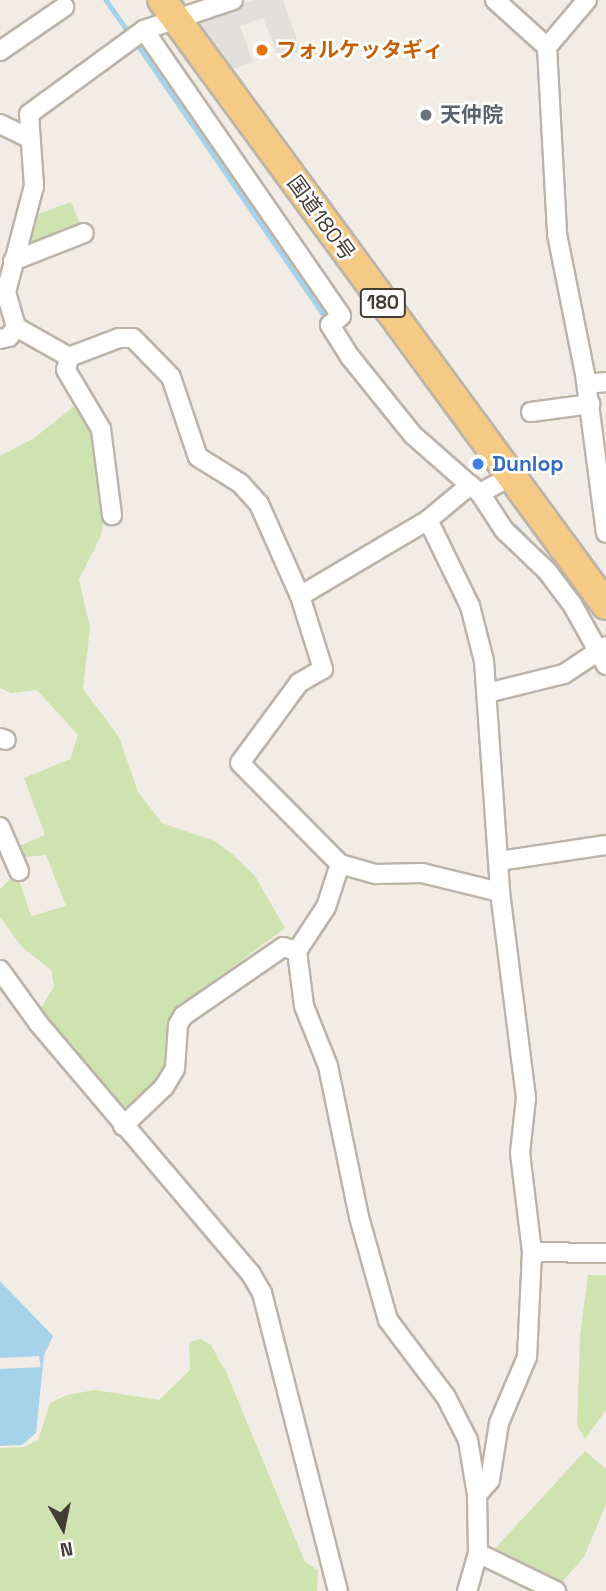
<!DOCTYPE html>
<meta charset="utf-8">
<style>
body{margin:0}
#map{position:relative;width:606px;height:1591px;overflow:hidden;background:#f1ede6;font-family:"Space Grotesk","Noto Sans JP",sans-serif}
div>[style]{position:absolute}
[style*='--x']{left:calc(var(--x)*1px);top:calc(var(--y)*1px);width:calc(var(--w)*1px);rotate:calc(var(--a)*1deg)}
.green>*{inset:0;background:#cfe3b1}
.parking>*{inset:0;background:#e2e0dd}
.water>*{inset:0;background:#a6d2ea}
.stream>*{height:4.5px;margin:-2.25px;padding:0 2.25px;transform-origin:2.25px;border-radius:2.25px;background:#a6d2ea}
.roads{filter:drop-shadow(2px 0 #bcb4a9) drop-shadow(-2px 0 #bcb4a9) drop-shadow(0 2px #bcb4a9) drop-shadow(0 -2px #bcb4a9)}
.minor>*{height:18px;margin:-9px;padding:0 9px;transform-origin:9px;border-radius:9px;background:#fff}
.trunk>*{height:28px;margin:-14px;padding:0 14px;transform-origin:14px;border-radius:14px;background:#f4ca84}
.dots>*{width:19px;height:19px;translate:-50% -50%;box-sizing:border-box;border:4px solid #fff;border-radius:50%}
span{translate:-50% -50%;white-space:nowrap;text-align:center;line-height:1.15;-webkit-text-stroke:5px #fff;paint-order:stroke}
.shield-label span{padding:2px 5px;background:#fff;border:2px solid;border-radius:5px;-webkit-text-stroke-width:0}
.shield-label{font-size:19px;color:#433d35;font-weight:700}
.food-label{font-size:21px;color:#c56008;font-weight:700}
.left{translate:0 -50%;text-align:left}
.worship-label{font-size:21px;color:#5b616d;font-weight:700}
.street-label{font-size:21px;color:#433d35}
.shop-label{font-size:21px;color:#366cbe;font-weight:700}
.north{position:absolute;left:28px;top:1493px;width:70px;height:70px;-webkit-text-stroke:5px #fff;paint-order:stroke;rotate:171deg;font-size:19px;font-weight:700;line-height:28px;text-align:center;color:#433d35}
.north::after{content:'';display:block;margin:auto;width:24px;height:32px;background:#433d35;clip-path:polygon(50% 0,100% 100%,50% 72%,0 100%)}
</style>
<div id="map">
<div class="green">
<i style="clip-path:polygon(71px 202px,81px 226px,19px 252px,31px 217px)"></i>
<i style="clip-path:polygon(73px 407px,84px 408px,93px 425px,105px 509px,101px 536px,79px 579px,90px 628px,83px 689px,119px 737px,138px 792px,162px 823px,215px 841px,232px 854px,255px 876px,285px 928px,171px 1013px,170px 1062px,139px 1104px,127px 1113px,112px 1104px,39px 1011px,54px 986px,51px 970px,22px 947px,0 917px,0 889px,11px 878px,19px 880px,31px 916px,66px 906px,46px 855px,23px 857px,19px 846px,45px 835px,24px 778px,70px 759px,78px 735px,37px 690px,11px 693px,0 688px,0 456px,33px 439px)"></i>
<i style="clip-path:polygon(588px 1275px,606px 1275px,606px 1410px,585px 1439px,577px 1426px,580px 1336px)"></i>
<i style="clip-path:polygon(201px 1339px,211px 1345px,227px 1374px,305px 1562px,318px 1570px,317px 1591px,0 1591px,0 1448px,24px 1447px,38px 1440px,50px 1403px,67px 1395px,95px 1390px,159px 1400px,190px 1370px,189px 1342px)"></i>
<i style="clip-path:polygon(585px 1451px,606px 1469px,606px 1504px,584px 1557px,557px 1588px,490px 1554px)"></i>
</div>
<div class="parking">
<i style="clip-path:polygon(253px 0,283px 0,301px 51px,279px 59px,263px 18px,240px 26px,253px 62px,232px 70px,197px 19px)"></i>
</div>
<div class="water">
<i style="clip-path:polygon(0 1281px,53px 1336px,44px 1355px,36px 1433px,22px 1445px,0 1446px,0 1369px,41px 1367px,39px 1356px,0 1358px)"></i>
</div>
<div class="stream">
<i style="--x:106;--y:0;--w:42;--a:54.8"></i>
<i style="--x:135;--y:41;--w:338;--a:55.4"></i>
<i style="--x:515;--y:526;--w:47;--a:45.9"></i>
</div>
<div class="roads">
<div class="minor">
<i style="--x:495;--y:0;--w:70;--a:42.1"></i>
<i style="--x:587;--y:0;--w:62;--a:130.4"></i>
<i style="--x:547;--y:47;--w:187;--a:86.9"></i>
<i style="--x:557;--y:234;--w:143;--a:78.7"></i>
<i style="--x:585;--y:374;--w:160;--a:82.5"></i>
<i style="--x:144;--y:30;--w:347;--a:55.4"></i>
<i style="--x:341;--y:316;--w:14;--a:141"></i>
<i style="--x:330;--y:325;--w:39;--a:58"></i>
<i style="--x:351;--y:358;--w:99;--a:51.2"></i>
<i style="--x:413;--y:435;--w:76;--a:41.3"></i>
<i style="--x:0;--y:51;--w:78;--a:-34.5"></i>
<i style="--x:0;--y:124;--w:34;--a:26"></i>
<i style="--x:13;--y:261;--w:76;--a:-21.5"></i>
<i style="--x:16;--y:327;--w:61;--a:29.5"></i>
<i style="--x:69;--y:357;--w:53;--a:-20.8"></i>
<i style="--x:119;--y:338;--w:14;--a:0"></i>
<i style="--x:133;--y:338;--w:54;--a:45.7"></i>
<i style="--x:171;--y:377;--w:84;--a:71.4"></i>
<i style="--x:198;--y:457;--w:49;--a:31.8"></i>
<i style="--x:240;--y:483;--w:28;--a:48"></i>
<i style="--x:259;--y:504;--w:101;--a:66"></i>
<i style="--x:300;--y:596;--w:77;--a:72.5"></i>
<i style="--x:323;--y:669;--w:28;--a:150"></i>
<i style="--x:299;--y:683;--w:99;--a:126.4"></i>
<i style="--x:240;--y:763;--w:142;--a:45.3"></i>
<i style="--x:340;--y:864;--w:37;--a:16"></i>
<i style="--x:376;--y:874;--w:46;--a:-1.2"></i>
<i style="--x:422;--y:873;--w:80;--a:13.7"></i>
<i style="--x:0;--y:339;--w:9;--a:-13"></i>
<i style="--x:9;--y:337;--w:12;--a:-55"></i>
<i style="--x:16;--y:327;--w:36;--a:-106"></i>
<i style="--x:6;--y:292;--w:110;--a:-75.2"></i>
<i style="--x:34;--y:186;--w:72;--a:-94"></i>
<i style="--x:29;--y:114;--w:142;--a:-36.1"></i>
<i style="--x:144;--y:30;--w:94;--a:-18.6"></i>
<i style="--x:69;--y:357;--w:13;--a:103"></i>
<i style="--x:66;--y:370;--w:69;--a:59.3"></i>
<i style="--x:101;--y:429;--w:87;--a:82.7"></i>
<i style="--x:587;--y:384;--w:19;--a:-6"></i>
<i style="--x:531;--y:412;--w:60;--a:-7.7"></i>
<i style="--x:480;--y:493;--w:44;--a:57"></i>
<i style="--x:504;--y:530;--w:59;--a:43.6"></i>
<i style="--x:547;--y:571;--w:41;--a:52.9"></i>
<i style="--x:572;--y:604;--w:70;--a:60.9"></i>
<i style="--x:428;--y:520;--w:96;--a:64"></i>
<i style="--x:470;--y:606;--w:57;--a:75.7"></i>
<i style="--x:484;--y:661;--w:232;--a:86"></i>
<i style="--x:500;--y:892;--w:208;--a:82.8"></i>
<i style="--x:526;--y:1098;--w:55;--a:96.2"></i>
<i style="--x:520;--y:1153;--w:100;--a:83.1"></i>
<i style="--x:532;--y:1252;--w:105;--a:92.7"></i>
<i style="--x:527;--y:1357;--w:72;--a:113"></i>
<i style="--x:499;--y:1423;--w:58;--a:99"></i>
<i style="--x:490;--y:1480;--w:20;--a:131"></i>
<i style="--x:300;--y:596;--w:149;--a:-30.7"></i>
<i style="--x:428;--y:520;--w:55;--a:-39.8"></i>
<i style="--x:470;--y:485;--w:13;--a:39"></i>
<i style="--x:480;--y:493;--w:34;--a:-28"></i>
<i style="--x:487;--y:693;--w:79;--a:-13.9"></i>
<i style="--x:564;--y:674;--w:50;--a:-33.7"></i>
<i style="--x:0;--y:738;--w:6;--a:18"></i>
<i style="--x:0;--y:827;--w:48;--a:66.6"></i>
<i style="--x:499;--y:861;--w:108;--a:-8.5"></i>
<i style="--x:340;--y:864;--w:45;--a:108"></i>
<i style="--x:326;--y:907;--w:53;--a:123.4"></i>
<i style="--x:297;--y:951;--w:55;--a:82.7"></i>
<i style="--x:304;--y:1006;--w:65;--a:68.2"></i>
<i style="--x:328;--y:1066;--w:154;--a:78.4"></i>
<i style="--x:359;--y:1217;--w:107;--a:74.3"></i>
<i style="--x:388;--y:1320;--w:96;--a:53"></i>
<i style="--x:446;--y:1397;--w:48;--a:62.9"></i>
<i style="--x:468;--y:1440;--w:56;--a:80.7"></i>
<i style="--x:477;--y:1495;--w:58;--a:89"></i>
<i style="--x:478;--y:1553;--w:40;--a:106"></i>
<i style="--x:0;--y:970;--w:67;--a:54.2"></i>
<i style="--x:39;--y:1024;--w:328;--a:49.7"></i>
<i style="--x:251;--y:1274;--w:22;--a:60"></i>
<i style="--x:262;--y:1293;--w:308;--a:75.7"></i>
<i style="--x:123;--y:1126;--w:57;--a:-43.6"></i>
<i style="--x:164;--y:1087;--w:21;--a:-59"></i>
<i style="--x:175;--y:1069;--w:44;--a:-86.1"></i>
<i style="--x:178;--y:1025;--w:10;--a:-61"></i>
<i style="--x:183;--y:1016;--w:121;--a:-34.6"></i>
<i style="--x:283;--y:947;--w:15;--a:16"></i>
<i style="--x:532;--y:1252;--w:74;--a:0.8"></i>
<i style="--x:478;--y:1553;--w:87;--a:26"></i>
</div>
<div class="trunk">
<i style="--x:162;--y:0;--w:750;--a:53.73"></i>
</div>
</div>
<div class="dots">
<i style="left:262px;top:50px;background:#e8710a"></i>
<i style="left:426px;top:115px;background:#6b7280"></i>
<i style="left:478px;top:464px;background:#3f7fe0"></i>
</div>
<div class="shield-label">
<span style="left:383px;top:303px">180</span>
</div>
<div class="food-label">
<span class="left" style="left:276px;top:50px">フォルケッタギィ</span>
</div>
<div class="worship-label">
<span class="left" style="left:440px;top:115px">天仲院</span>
</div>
<div class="street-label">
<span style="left:321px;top:218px;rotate:54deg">国道180号</span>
</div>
<div class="shop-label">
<span class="left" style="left:492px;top:464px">Dunlop</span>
</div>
<div class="north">N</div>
</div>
